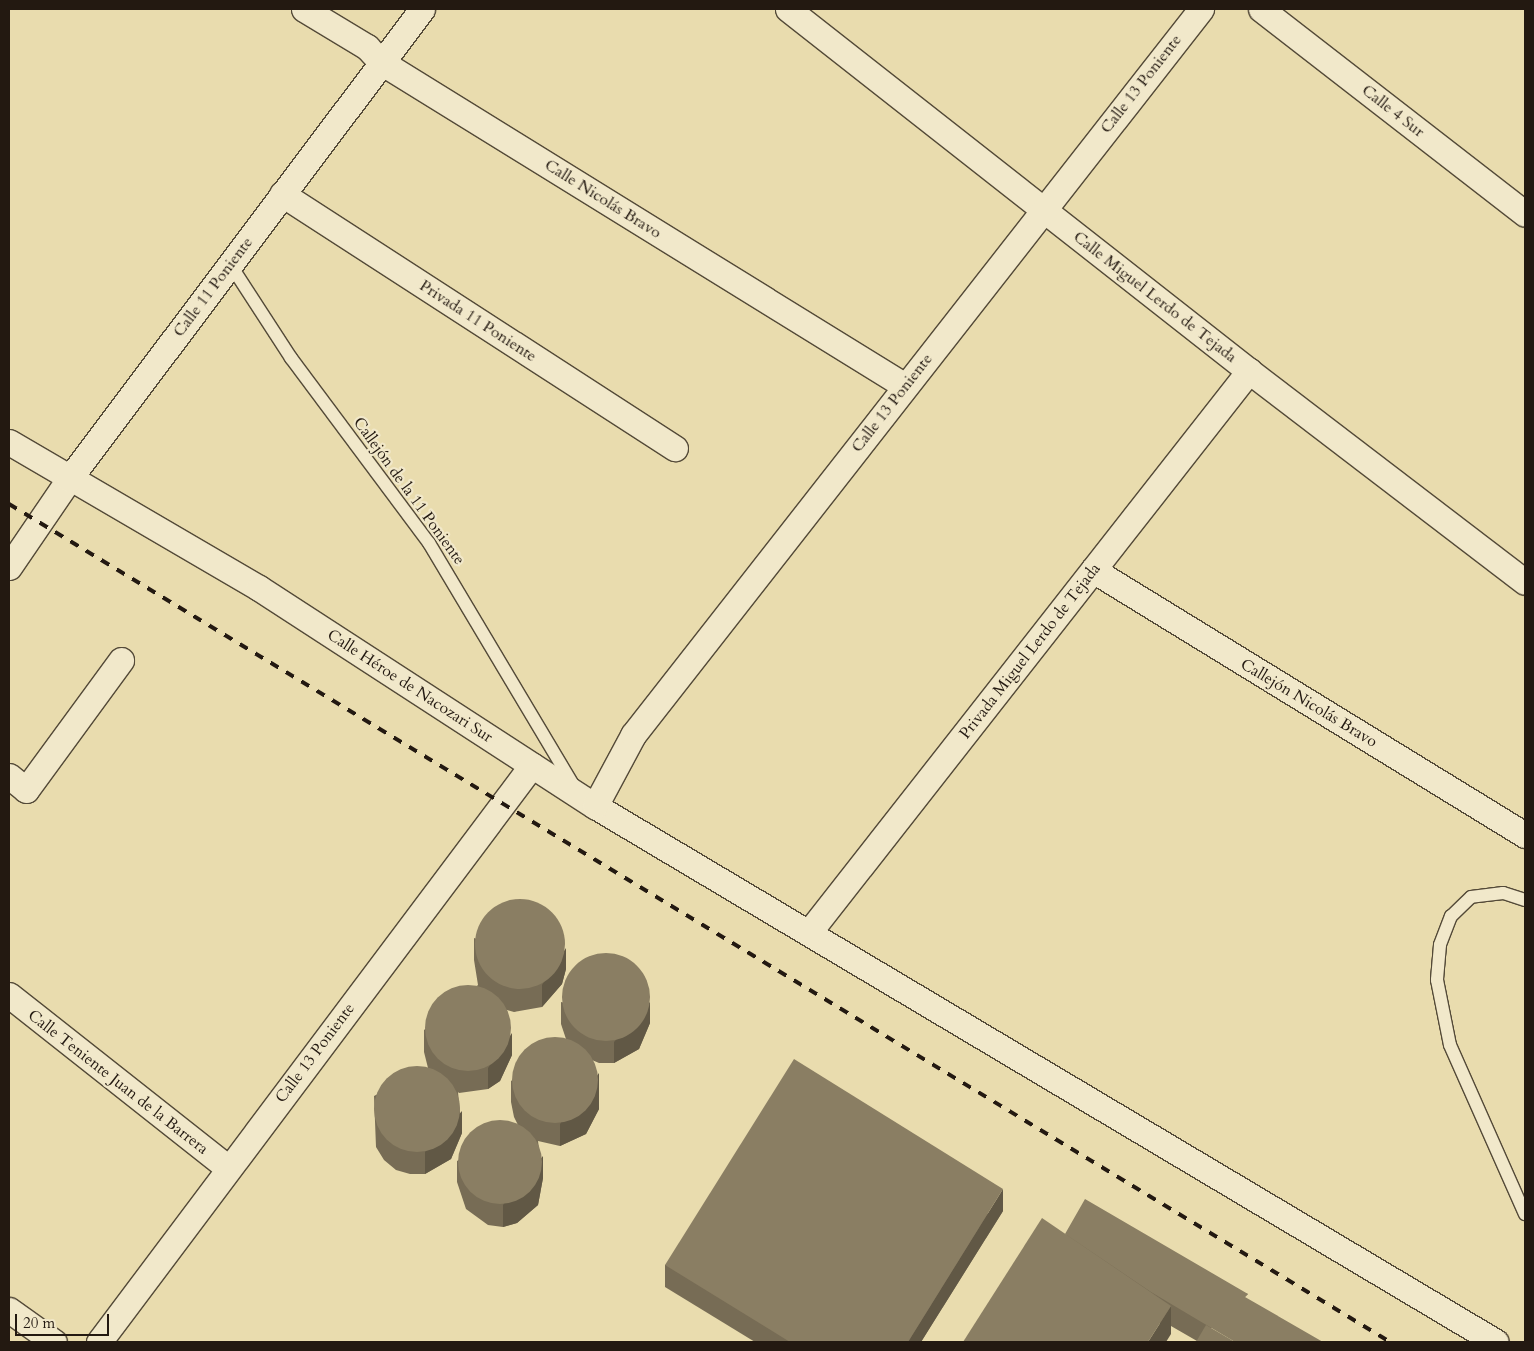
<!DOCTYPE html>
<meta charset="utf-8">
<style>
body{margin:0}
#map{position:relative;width:1534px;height:1351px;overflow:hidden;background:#e9dcae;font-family:Cardo,serif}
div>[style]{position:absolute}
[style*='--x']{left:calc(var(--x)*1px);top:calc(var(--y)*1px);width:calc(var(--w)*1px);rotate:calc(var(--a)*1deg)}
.roads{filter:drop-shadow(1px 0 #544a38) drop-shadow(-1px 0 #544a38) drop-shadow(0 1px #544a38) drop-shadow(0 -1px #544a38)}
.lane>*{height:12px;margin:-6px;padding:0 6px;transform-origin:6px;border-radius:6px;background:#f1e8ca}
.street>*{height:25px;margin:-12.5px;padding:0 12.5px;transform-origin:12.5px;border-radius:12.5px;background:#f1e8ca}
.rail>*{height:4px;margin-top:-2px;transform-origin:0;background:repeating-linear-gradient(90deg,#231911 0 9px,transparent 0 18px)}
.wall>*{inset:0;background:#776c55}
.shaded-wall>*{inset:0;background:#615845}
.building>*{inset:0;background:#8a7e63}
.round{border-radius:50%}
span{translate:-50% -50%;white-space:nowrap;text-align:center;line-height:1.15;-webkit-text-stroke:4.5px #f1e8ca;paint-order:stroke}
.street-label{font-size:16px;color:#231911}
.frame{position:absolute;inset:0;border:10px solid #231911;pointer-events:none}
.scale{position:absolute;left:15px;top:1314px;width:94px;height:22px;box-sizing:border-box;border:2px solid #231911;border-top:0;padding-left:6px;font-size:15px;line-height:18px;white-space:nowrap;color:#231911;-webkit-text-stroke:4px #f1e8ca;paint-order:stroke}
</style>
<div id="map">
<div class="roads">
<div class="lane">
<i style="--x:230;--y:264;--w:112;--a:57"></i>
<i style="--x:291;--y:358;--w:231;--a:53.3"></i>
<i style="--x:429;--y:543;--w:283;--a:59.2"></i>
<i style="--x:1525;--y:900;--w:23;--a:-162"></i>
<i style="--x:1503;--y:893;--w:32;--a:173"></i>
<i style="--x:1471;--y:897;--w:28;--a:136"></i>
<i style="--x:1451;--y:916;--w:31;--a:111"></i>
<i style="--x:1440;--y:945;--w:35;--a:95"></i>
<i style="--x:1437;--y:980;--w:66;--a:78.7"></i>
<i style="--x:1450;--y:1045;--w:185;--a:66.1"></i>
</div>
<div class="street">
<i style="--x:304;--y:9;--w:74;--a:31.1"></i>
<i style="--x:367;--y:47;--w:21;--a:47"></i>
<i style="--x:381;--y:62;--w:616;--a:31.73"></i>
<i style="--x:788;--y:9;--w:586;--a:38.14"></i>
<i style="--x:1249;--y:371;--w:347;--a:37.4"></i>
<i style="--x:1261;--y:9;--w:334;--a:37.8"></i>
<i style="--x:282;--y:194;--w:468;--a:32.9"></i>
<i style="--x:9;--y:442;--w:290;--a:30.3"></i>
<i style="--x:259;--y:588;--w:401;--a:33"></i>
<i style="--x:595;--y:806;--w:1048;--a:30.75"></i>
<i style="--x:9;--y:567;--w:107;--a:-55.7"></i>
<i style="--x:69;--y:479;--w:588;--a:-53.09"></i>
<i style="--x:1093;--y:570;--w:507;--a:31.53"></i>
<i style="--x:9;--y:776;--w:22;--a:39"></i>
<i style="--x:26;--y:790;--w:161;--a:-53.8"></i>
<i style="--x:595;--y:806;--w:81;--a:-61.8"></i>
<i style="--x:633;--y:735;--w:922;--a:-51.96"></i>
<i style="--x:810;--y:931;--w:712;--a:-51.91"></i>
<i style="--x:9;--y:995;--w:279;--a:38.3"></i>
<i style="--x:9;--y:1310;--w:55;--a:35.4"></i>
<i style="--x:99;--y:1342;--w:721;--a:-53.11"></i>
</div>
</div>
<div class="rail">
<i style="--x:9;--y:504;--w:1615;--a:31.25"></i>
</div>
<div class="wall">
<i style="clip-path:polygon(474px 938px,566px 969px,562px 984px,542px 1007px,514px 1012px,507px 1010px,512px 1055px,500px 1081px,488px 1089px,459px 1093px,458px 1092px,462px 1133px,451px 1159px,425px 1174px,410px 1174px,396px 1170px,384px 1160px,376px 1147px,374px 1096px,428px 1068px,424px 1052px,424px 1030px,478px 985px,474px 960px)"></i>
<i style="clip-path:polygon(561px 1002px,650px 1023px,639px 1049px,614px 1063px,599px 1063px,592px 1060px,599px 1109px,586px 1134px,560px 1146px,538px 1141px,543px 1178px,538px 1205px,517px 1223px,503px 1227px,488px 1225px,466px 1209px,457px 1182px,457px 1161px,518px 1125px,514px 1117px,511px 1102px,511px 1081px,566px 1039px,561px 1024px)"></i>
<i style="clip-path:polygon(1003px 1211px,921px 1342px,755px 1342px,665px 1287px,665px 1265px)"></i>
<i style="clip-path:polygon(1065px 1234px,1248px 1294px,1197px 1341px,1171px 1326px,1171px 1334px)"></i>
</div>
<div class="shaded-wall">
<i style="clip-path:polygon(566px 948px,566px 969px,562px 984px,542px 1007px,542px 985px)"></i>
<i style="clip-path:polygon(650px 1002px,650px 1023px,639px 1049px,614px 1063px,614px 1042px)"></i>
<i style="clip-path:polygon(512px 1033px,512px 1055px,500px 1081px,488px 1089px,488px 1068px)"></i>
<i style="clip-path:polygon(599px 1073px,599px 1109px,586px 1134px,560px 1146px,560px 1124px)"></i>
<i style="clip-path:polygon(462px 1111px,462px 1133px,451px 1159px,425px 1174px,425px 1152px)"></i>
<i style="clip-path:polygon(543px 1156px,543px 1178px,538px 1205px,517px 1223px,503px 1227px,503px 1205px)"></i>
<i style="clip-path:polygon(1003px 1189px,1003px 1211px,921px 1342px,908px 1342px)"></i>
<i style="clip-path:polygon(1171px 1306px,1171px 1334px,1166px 1342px,1148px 1342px)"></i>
</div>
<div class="building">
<i class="round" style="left:475px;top:899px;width:90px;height:90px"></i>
<i class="round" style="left:562px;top:953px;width:88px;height:88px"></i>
<i class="round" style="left:425px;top:985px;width:86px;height:86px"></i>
<i class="round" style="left:512px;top:1037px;width:86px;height:86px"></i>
<i style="clip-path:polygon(794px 1059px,1003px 1189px,908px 1342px,790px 1342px,665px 1265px)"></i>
<i class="round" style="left:374px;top:1066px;width:86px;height:86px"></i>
<i class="round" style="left:458px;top:1120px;width:84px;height:84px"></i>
<i style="clip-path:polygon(1085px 1199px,1248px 1294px,1245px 1297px,1323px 1342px,1235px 1342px,1151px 1292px,1065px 1234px)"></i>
<i style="clip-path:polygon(1042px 1218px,1171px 1306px,1148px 1342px,963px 1342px)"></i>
<i style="clip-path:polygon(1206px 1325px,1235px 1342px,1196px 1342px)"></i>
</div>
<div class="street-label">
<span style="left:1141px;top:84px;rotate:-52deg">Calle 13 Poniente</span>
<span style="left:1393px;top:111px;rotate:38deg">Calle 4 Sur</span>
<span style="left:603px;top:199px;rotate:32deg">Calle Nicolás Bravo</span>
<span style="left:213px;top:287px;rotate:-53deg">Calle 11 Poniente</span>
<span style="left:1155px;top:297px;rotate:38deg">Calle Miguel Lerdo de Tejada</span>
<span style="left:478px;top:321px;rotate:33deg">Privada 11 Poniente</span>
<span style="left:892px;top:403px;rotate:-52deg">Calle 13 Poniente</span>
<span style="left:409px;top:491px;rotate:54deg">Callejón de la 11 Poniente</span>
<span style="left:1030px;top:651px;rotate:-52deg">Privada Miguel Lerdo de Tejada</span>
<span style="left:410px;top:686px;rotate:33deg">Calle Héroe de Nacozari Sur</span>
<span style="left:1309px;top:703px;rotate:31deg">Callejón Nicolás Bravo</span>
<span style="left:315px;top:1053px;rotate:-53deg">Calle 13 Poniente</span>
<span style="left:118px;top:1082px;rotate:38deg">Calle Teniente Juan de la Barrera</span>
</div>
<div class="frame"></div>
<div class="scale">20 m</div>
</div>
